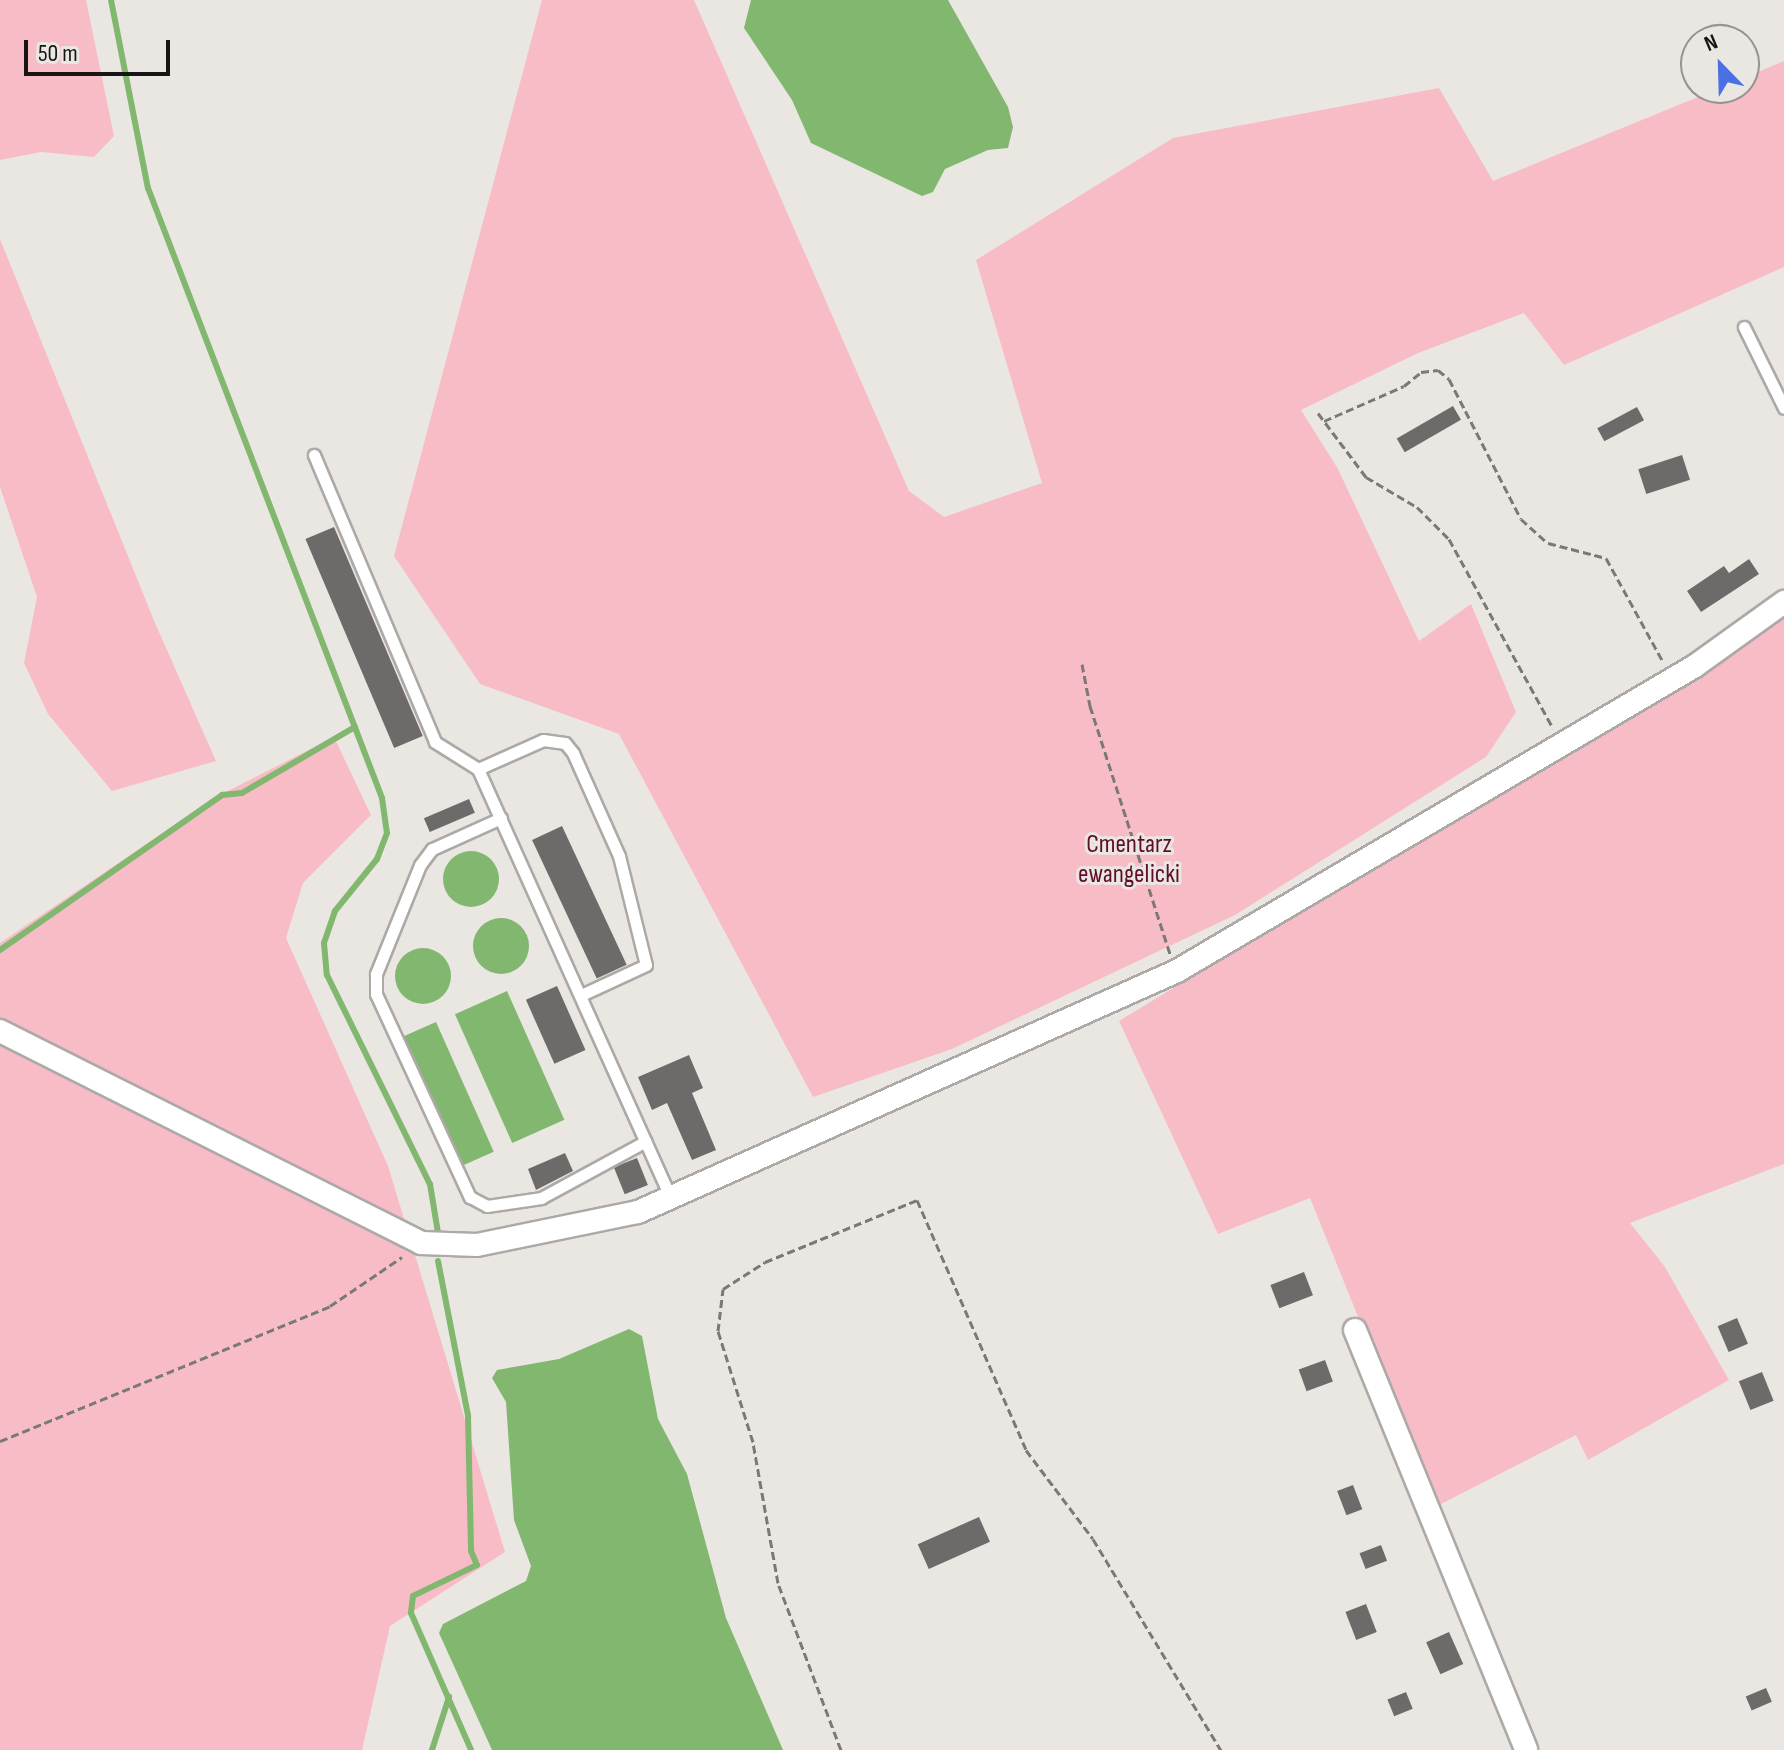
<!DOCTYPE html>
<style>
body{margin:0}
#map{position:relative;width:1784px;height:1750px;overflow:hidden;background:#eae7e3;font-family:"Sofia Sans Condensed",sans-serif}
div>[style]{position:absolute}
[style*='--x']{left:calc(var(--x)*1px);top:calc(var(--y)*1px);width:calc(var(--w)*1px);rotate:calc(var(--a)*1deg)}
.green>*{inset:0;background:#f8bcc7}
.water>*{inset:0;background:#82b76f;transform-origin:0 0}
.round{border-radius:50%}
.stream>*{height:6px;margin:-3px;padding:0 3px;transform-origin:3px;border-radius:3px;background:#82b76f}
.building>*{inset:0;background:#6e6a69;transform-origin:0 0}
.path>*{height:3px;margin-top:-1.5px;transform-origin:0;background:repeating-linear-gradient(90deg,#7b7976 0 8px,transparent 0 12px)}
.roads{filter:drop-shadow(2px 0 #aca9a6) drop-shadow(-2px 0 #aca9a6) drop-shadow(0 2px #aca9a6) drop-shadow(0 -2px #aca9a6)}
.service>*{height:11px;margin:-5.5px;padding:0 5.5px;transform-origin:5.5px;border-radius:5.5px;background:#fff}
.minor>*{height:22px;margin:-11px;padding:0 11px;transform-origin:11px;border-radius:11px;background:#fff}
span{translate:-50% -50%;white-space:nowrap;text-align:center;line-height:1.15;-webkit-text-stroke:6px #eae7e3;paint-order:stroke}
.park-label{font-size:26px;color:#5f0d2a}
.north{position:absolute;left:1680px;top:24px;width:80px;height:80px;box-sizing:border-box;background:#eae7e3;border:2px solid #969391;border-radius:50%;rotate:337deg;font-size:22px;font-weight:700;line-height:32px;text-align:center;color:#171615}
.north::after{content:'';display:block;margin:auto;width:28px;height:36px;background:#4a70e3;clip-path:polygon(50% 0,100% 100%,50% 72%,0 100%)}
.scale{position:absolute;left:24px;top:40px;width:146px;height:36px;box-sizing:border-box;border:4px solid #171615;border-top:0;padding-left:10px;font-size:24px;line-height:28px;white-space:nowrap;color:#171615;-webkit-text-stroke:6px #eae7e3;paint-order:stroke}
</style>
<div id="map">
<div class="green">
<i style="clip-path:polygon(0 0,86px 0,114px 136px,94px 157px,41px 152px,0 160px)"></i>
<i style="clip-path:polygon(542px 0,694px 0,909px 491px,944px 517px,1042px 483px,976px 260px,1173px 138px,1439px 88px,1493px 181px,1720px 88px,1744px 88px,1744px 78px,1784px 61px,1784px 267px,1564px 365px,1524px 313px,1418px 353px,1301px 410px,1338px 469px,1419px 641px,1471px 604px,1516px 712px,1486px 757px,1235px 915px,952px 1049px,813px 1097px,619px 734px,480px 684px,394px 556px)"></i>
<i style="clip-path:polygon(0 239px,155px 623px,216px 761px,112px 791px,48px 714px,24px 663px,37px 597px,0 487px)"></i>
<i style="clip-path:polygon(1784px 617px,1784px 1164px,1630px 1223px,1665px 1267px,1729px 1380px,1588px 1460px,1576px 1435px,1435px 1507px,1310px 1198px,1218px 1234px,1119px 1021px)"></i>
<i style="clip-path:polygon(334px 737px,371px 815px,303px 883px,286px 938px,388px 1166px,505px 1552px,390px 1626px,362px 1750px,0 1750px,0 943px,216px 797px)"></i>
</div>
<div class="water">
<i style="clip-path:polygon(751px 0,948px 0,1008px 107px,1013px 127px,1008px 148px,988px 150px,945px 169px,933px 192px,922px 196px,811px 143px,792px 100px,744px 28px)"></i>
<i class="round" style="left:443px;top:851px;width:56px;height:56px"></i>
<i class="round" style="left:473px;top:918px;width:56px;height:56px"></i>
<i class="round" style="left:395px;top:948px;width:56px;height:56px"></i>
<i style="left:507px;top:991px;width:141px;height:57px;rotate:66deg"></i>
<i style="left:436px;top:1022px;width:142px;height:39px;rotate:66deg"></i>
<i style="clip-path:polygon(629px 1329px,642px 1336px,658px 1419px,687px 1474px,726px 1618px,783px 1750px,492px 1750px,439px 1633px,443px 1624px,526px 1581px,531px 1566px,514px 1520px,506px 1402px,492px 1378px,497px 1370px,559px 1359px)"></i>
</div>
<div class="stream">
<i style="--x:111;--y:0;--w:192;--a:78.9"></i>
<i style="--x:148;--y:188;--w:653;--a:69.01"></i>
<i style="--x:382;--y:798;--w:35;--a:82"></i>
<i style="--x:387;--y:833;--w:28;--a:111"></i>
<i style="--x:377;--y:859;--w:67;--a:128.9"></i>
<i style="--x:335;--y:911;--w:34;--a:109"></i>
<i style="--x:324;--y:943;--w:32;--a:85"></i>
<i style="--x:327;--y:975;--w:233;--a:63.8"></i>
<i style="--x:430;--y:1184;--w:50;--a:80.7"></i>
<i style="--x:0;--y:950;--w:271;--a:-34.9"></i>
<i style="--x:222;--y:795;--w:20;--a:-6"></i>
<i style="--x:242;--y:793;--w:131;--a:-30.3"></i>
<i style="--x:438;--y:1261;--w:158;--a:79"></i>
<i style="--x:468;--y:1416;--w:135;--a:88.7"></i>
<i style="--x:471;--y:1551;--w:15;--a:67"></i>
<i style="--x:477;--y:1565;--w:71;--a:154.2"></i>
<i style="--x:413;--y:1596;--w:17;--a:97"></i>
<i style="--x:411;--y:1613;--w:150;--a:66.3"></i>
<i style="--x:432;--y:1750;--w:56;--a:-72.2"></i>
</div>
<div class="building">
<i style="left:1453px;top:406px;width:16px;height:65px;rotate:60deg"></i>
<i style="left:1637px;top:407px;width:15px;height:45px;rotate:62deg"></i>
<i style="left:1682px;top:455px;width:26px;height:46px;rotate:72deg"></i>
<i style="left:334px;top:527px;width:227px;height:31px;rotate:67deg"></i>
<i style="clip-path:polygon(1749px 559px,1759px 574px,1701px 612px,1687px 591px,1724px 566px,1729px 573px)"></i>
<i style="left:469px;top:799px;width:15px;height:49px;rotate:67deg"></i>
<i style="left:562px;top:826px;width:153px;height:33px;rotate:65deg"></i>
<i style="left:557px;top:986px;width:70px;height:34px;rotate:66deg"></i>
<i style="clip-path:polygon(689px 1055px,703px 1088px,692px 1093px,716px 1150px,692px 1160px,667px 1103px,652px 1110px,638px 1077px)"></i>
<i style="clip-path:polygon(565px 1153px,573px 1171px,536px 1190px,528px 1169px)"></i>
<i style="left:637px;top:1158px;width:29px;height:25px;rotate:68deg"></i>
<i style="left:1304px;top:1272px;width:25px;height:36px;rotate:69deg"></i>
<i style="left:1737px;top:1318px;width:28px;height:21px;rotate:67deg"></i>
<i style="left:1325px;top:1360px;width:23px;height:28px;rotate:70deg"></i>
<i style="left:1762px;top:1372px;width:31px;height:25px;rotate:68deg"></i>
<i style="left:1353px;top:1485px;width:26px;height:17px;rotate:69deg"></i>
<i style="left:979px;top:1517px;width:27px;height:67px;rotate:66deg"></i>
<i style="left:1381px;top:1545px;width:17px;height:23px;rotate:69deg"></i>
<i style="left:1366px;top:1604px;width:30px;height:22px;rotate:69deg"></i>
<i style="left:1449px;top:1632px;width:35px;height:25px;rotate:66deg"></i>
<i style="left:1766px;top:1688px;width:15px;height:22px;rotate:67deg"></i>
<i style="left:1406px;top:1692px;width:18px;height:20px;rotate:68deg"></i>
</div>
<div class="path">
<i style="--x:1318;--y:413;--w:80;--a:53.1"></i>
<i style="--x:1366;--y:477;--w:59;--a:30.5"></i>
<i style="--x:1417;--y:507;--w:45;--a:45"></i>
<i style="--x:1449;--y:539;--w:216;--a:61.2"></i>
<i style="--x:1324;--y:421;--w:87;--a:-23.6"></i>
<i style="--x:1404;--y:386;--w:22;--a:-39"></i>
<i style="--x:1421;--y:372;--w:17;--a:-7"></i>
<i style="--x:1438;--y:370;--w:14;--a:39"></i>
<i style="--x:1449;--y:379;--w:157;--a:62.8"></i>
<i style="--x:1521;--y:519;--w:36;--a:42"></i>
<i style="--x:1548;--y:543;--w:60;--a:14.5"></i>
<i style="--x:1606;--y:558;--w:116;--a:61.2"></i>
<i style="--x:1082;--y:664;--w:43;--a:79.2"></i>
<i style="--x:1090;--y:706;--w:260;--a:72.1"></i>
<i style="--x:0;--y:1441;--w:357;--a:-22.2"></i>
<i style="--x:330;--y:1306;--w:87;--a:-34.2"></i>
<i style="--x:841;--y:1750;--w:178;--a:-110.7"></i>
<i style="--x:778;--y:1583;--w:143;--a:-100.1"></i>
<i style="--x:753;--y:1442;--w:116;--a:-107.5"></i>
<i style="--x:718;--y:1331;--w:42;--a:-83.2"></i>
<i style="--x:723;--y:1289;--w:50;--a:-32.7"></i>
<i style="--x:765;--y:1262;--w:164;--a:-22.2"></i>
<i style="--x:917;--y:1200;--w:273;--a:66.4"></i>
<i style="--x:1026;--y:1450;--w:111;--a:53"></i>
<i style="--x:1093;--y:1539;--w:247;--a:58.8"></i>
</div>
<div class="roads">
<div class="service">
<i style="--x:1744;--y:327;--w:90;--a:63.7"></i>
<i style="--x:314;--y:455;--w:311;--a:67.1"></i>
<i style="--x:435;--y:742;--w:51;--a:32.1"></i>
<i style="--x:478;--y:769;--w:473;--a:65.8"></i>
<i style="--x:478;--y:769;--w:71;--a:-24"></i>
<i style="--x:543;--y:740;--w:22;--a:8"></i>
<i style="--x:565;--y:743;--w:13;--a:51"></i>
<i style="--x:573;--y:753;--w:113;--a:65.9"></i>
<i style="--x:619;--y:856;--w:112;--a:76.1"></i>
<i style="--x:646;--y:965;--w:72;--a:155.2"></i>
<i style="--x:501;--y:818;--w:76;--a:155.8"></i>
<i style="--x:432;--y:849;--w:20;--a:127"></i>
<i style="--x:420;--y:865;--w:118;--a:112"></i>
<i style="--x:376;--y:974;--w:20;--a:90"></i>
<i style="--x:376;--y:994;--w:224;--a:65.2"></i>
<i style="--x:470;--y:1197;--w:19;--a:28"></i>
<i style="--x:487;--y:1206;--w:55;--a:-8.4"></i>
<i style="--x:541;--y:1198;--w:119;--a:-28.5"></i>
</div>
<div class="minor">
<i style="--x:0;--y:1031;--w:471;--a:26.7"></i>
<i style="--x:421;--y:1243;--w:56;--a:2"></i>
<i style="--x:477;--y:1245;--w:164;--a:-11.6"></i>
<i style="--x:638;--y:1212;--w:590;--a:-24.09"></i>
<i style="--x:1177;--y:971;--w:601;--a:-30.49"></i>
<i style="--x:1695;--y:666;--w:110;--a:-35.7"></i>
<i style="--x:1355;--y:1330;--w:453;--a:67.8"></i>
</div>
</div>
<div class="park-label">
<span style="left:1129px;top:860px">Cmentarz<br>ewangelicki</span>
</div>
<div class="north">N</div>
<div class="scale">50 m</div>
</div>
